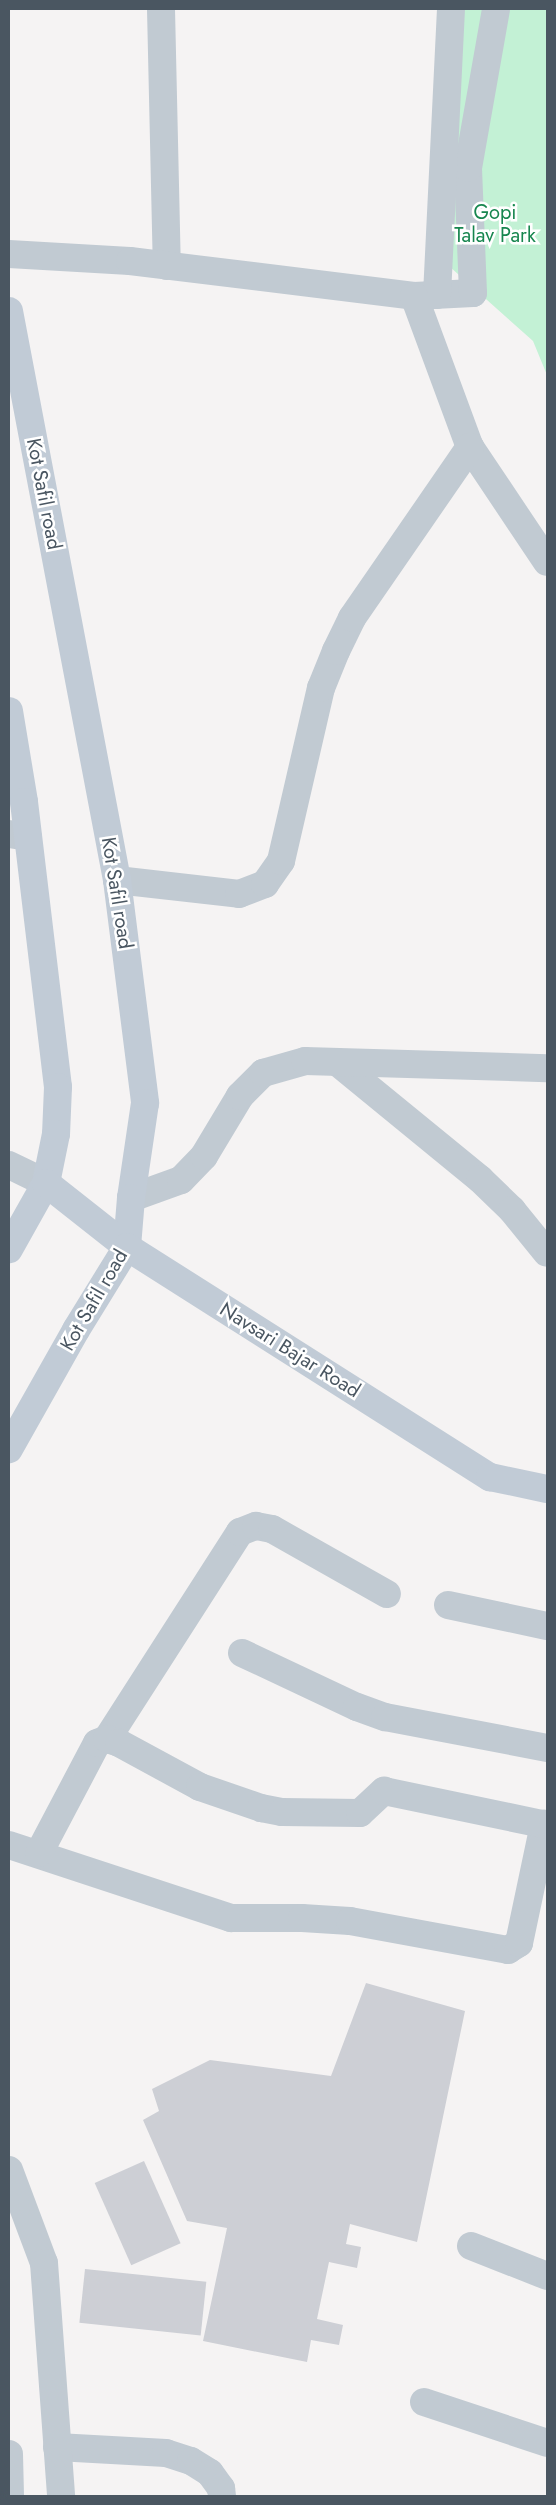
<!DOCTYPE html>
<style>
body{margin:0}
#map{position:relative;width:556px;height:2505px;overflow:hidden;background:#f5f3f3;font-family:Jost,sans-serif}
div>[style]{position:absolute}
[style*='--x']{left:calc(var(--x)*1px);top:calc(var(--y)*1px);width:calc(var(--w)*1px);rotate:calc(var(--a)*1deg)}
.green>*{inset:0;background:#c3f1d5}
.building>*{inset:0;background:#cdcfd5;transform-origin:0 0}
.minor>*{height:28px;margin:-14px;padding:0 14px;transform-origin:14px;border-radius:14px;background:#c1cad2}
.tertiary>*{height:28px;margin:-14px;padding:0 14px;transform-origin:14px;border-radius:14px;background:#c1cad2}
.secondary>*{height:28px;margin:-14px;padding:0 14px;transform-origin:14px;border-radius:14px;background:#c1cbd6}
span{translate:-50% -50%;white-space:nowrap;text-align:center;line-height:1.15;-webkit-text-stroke:5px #fff;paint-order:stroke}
.park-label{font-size:20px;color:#17864f}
.street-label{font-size:20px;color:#4a5661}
.frame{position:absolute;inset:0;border:10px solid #4a5661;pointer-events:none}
</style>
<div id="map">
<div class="green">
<i style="clip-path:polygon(459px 9px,547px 9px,547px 375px,533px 341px,440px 258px)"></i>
</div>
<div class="building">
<i style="clip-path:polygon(366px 1983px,465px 2011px,417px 2242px,350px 2224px,346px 2244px,361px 2247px,357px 2268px,329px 2262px,317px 2319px,343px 2325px,339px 2345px,311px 2340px,307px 2362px,203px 2341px,227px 2228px,187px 2221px,143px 2120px,159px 2111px,152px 2089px,210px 2060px,331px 2076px)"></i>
<i style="left:144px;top:2161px;width:90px;height:54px;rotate:66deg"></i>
<i style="left:85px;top:2269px;width:122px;height:54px;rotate:6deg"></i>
</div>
<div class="minor">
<i style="--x:161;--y:9;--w:257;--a:88.7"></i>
<i style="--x:9;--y:254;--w:121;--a:3.3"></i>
<i style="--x:130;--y:261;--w:286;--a:7"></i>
<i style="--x:414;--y:296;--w:59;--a:-2.9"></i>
<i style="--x:473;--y:293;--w:125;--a:-92.3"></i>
<i style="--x:468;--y:168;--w:161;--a:-80"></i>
<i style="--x:437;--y:295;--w:286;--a:-87.2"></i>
<i style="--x:414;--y:296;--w:161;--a:69.7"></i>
<i style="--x:470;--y:447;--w:138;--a:56.2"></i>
<i style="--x:9;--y:834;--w:19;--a:9"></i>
<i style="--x:117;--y:880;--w:123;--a:6.5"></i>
<i style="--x:239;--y:894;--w:28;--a:-21"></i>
<i style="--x:265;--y:884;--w:28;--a:-55"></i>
<i style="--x:281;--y:861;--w:178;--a:-77"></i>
<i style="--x:321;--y:688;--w:40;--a:-68"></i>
<i style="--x:336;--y:651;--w:37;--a:-64"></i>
<i style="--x:352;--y:618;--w:208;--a:-55.4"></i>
<i style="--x:337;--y:1062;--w:185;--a:39.3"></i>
<i style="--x:480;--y:1179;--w:45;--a:44.1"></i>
<i style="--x:512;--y:1210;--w:55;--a:50.9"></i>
<i style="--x:9;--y:1165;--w:41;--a:25.9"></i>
<i style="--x:131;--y:1198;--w:53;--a:-19.8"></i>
<i style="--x:181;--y:1180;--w:33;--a:-46"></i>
<i style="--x:204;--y:1156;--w:70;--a:-59"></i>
<i style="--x:240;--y:1096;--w:33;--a:-45"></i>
<i style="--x:263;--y:1073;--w:44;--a:-15.9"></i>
<i style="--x:305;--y:1061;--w:242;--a:1.7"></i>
<i style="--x:448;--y:1605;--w:101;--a:12"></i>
<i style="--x:242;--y:1653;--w:127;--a:25.2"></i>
<i style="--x:357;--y:1707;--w:30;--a:20"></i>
<i style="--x:385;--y:1717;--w:165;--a:10.8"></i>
<i style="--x:107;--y:1739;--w:246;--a:-57.3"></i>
<i style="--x:240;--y:1532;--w:17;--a:-21"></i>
<i style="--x:256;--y:1526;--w:16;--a:11"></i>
<i style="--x:272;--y:1529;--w:132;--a:29.5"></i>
<i style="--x:9;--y:1845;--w:234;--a:18.2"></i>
<i style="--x:231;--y:1918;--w:71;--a:0"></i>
<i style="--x:302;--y:1918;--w:48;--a:3.6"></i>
<i style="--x:350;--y:1921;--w:161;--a:10.4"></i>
<i style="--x:508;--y:1950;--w:13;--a:-32"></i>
<i style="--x:519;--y:1943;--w:122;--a:-78.1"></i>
<i style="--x:39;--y:1853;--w:124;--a:-62.2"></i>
<i style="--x:97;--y:1743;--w:11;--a:-22"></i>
<i style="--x:107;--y:1739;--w:13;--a:18"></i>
<i style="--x:119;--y:1743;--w:92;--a:28.5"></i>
<i style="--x:200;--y:1787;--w:65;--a:19"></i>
<i style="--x:261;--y:1808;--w:21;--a:11"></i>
<i style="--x:282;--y:1812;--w:78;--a:0.7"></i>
<i style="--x:360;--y:1813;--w:33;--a:-43"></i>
<i style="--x:384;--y:1791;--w:167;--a:11.8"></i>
<i style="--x:471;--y:2246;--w:82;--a:21.5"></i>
<i style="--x:424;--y:2402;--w:130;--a:18.4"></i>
<i style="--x:57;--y:2447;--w:109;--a:3.2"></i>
<i style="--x:166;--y:2453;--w:26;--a:18"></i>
<i style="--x:191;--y:2461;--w:22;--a:32"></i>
<i style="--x:210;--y:2473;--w:19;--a:54"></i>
<i style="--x:221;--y:2488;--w:8;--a:83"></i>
</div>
<div class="tertiary">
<i style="--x:9;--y:2170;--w:99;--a:69.4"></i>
<i style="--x:44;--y:2263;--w:234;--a:85.8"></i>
<i style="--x:9;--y:2454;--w:42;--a:88.6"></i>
</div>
<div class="secondary">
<i style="--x:9;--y:311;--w:579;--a:79.25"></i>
<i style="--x:117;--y:880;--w:225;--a:82.8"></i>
<i style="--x:145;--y:1103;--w:96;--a:98.4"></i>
<i style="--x:131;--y:1198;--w:49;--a:94.7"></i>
<i style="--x:127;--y:1247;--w:97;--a:121.6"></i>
<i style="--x:76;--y:1330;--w:137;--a:119.4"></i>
<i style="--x:9;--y:711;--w:92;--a:80.6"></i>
<i style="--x:24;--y:802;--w:287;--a:83.2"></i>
<i style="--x:58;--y:1087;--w:47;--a:92.4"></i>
<i style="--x:56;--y:1134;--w:50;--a:101.5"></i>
<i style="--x:46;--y:1183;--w:76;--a:119.3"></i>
<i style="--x:46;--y:1183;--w:103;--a:38.3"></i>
<i style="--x:127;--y:1247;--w:430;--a:32.4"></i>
<i style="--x:490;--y:1477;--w:58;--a:11.9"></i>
</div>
<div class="park-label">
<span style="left:495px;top:224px">Gopi<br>Talav Park</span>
</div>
<div class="street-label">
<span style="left:44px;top:494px;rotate:79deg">Kot Safil road</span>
<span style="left:117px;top:893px;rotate:81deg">Kot Safil road</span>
<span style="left:94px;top:1300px;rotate:-60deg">Kot Safil road</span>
<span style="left:290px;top:1350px;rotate:32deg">Navsari Bajar Road</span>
</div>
<div class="frame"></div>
</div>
